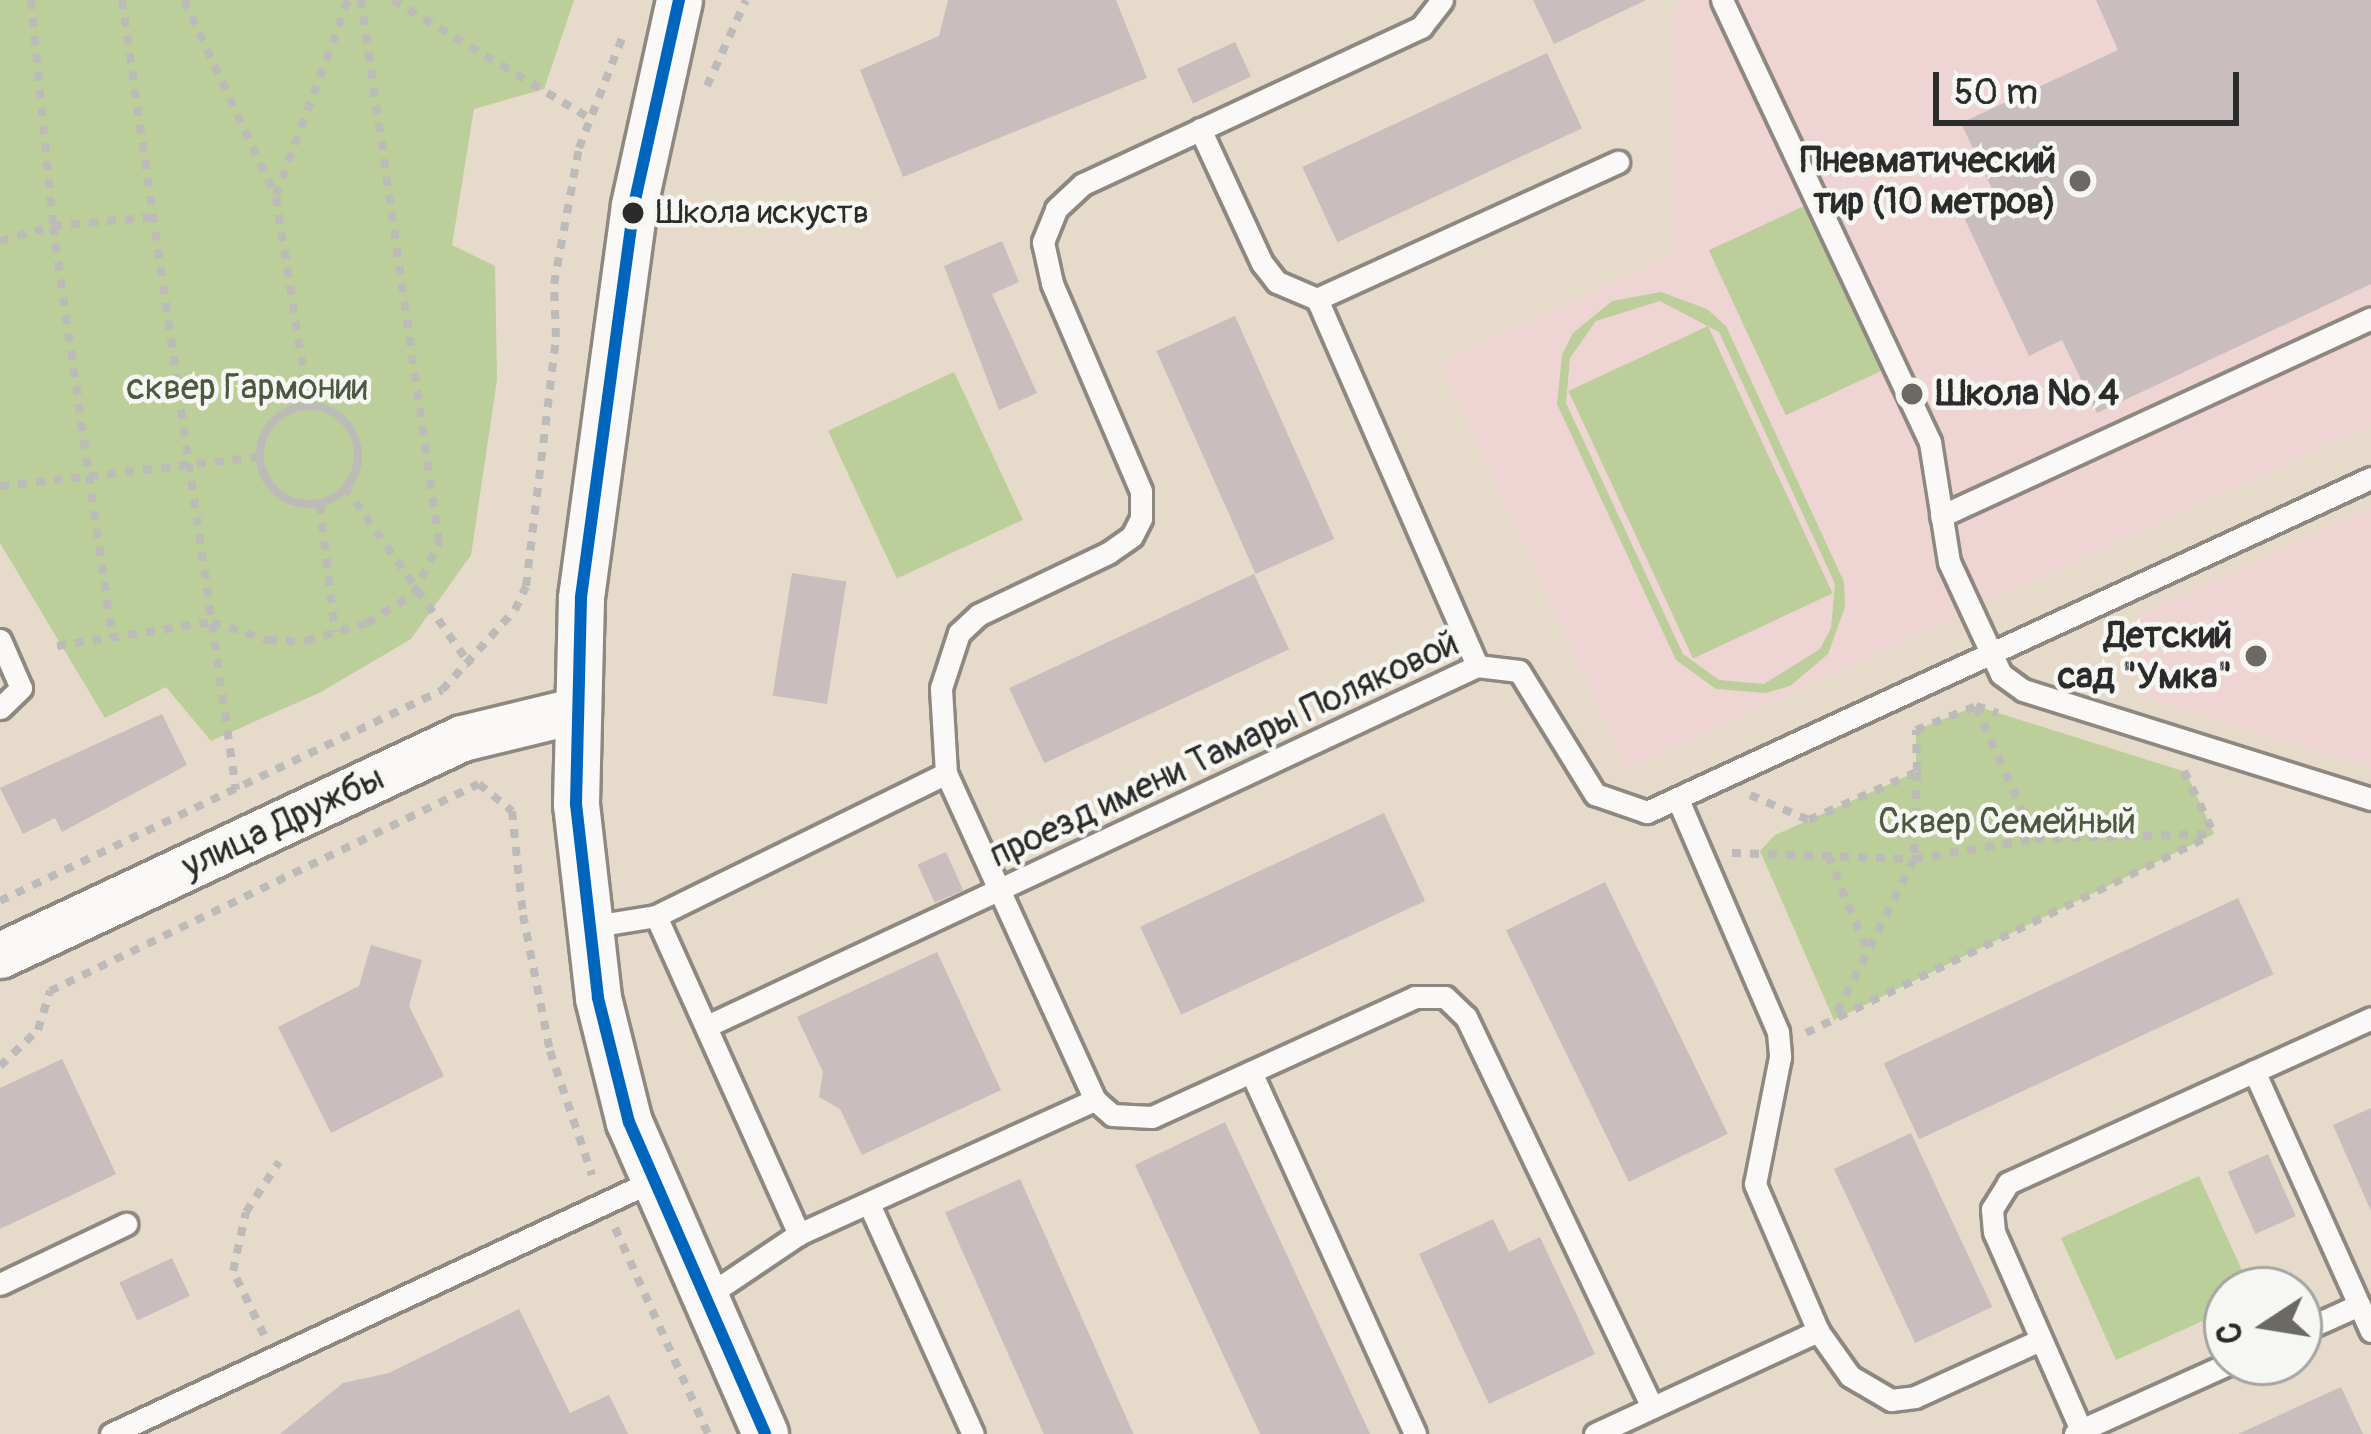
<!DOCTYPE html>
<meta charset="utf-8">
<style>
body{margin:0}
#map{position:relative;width:2371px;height:1434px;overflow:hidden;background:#e6daca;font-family:Pangolin,sans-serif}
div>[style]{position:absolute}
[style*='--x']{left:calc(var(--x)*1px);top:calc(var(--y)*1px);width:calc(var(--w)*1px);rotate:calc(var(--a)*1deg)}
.built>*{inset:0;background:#eed4d3}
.green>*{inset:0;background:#bcce9a;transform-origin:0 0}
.building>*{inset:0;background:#c9bdbe;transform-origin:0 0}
.path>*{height:8px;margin-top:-4px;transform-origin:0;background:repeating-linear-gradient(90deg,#bcbbb7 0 9px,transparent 0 18px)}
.path>.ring{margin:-4px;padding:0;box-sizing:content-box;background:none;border:8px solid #bcbbb7;border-radius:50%}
.roads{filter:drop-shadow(3px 0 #8e8880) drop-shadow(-3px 0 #8e8880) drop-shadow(0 3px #8e8880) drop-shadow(0 -3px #8e8880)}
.lane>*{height:21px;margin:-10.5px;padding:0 10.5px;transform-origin:10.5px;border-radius:10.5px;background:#fbf9f7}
.street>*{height:45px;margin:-22.5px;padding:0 22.5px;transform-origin:22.5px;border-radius:22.5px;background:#fbf9f7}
.bus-1>*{height:12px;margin:-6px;padding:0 6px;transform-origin:6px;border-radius:6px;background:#0065bd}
.dots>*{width:33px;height:33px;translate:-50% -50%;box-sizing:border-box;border:6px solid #f6f6f2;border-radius:50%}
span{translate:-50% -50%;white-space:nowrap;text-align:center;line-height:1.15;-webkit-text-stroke:9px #f6f6f2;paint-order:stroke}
.bus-label{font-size:33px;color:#2b2b2b}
.left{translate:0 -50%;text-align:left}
.poi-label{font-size:36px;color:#2b2b2b;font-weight:700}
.right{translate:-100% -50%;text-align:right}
.park-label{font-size:36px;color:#4c5940}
.street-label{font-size:36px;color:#2b2b2b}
.north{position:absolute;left:2203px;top:1266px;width:120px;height:120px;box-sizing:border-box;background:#f6f6f2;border:3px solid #a5a5a2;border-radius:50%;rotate:258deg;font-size:33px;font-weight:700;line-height:48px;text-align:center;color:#2b2b2b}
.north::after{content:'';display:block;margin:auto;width:42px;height:54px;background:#6c6863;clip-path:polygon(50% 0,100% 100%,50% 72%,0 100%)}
.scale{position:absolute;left:1933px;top:72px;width:306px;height:54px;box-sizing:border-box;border:6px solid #2b2b2b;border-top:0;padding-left:15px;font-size:36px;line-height:42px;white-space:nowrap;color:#2b2b2b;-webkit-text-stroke:9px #f6f6f2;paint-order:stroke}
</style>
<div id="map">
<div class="built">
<i style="clip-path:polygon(1689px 0,2371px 0,2371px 425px,1627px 769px,1440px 363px,1672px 255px,1674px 7px)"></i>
<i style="clip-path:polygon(2371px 508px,2371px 768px,2142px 696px,2140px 615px)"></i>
</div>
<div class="green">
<i style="clip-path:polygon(0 0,574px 0,544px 89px,474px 109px,452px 245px,495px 266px,497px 380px,471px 555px,411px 639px,321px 692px,211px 741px,166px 687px,105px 718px,0 543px)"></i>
<i style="left:1804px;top:206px;width:182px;height:105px;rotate:65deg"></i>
<i style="clip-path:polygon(evenodd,1661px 292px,1707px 309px,1726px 326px,1844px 582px,1845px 607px,1828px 654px,1790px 686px,1766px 693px,1716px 689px,1676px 660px,1557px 404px,1562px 355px,1573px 333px,1612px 301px,1661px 292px,1660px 301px,1719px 332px,1835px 584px,1831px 628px,1820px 649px,1764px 684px,1719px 680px,1683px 654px,1566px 403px,1570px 358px,1596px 321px,1660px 301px)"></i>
<i style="left:1708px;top:326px;width:295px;height:154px;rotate:65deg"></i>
<i style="left:954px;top:372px;width:163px;height:139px;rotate:65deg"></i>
<i style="clip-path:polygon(1976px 706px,2186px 772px,2214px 834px,1834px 1020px,1760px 851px,1775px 835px,1916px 772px,1916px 730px)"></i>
<i style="clip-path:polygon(2199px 1176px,2251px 1290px,2227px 1290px,2227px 1310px,2116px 1360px,2061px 1238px)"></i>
</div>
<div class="building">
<i style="clip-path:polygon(948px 0,1116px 0,1147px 78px,903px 177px,860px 70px,939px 36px)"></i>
<i style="clip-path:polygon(1533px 0,1646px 0,1554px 44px)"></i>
<i style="clip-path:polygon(2096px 0,2371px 0,2371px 284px,2097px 413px,2062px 340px,2029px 356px,1961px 211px,1995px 195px,1961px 123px,2118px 50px)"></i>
<i style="left:1235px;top:42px;width:38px;height:64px;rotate:65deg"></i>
<i style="left:1547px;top:53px;width:83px;height:270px;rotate:65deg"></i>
<i style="clip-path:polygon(1002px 241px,1019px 282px,992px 294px,1037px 393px,999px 410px,944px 266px)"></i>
<i style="left:1235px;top:316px;width:244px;height:86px;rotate:66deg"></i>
<i style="left:792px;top:573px;width:55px;height:124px;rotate:9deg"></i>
<i style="left:1254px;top:574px;width:83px;height:270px;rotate:65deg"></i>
<i style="clip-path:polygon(162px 714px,187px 765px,62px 832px,55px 818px,23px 834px,0 788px)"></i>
<i style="left:1384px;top:813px;width:97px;height:269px;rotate:65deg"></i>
<i style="left:946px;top:852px;width:42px;height:31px;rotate:66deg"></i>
<i style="left:1605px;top:882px;width:280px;height:110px;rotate:64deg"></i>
<i style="left:2238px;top:898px;width:84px;height:391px;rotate:65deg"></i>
<i style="clip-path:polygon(371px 945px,422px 960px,409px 1006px,444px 1076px,331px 1133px,278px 1027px,359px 986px)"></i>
<i style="clip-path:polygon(937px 952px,1001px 1090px,862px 1155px,840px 1109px,819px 1097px,823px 1072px,797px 1017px)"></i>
<i style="clip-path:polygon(62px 1059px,116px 1174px,0 1229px,0 1088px)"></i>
<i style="clip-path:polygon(2371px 1108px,2371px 1211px,2333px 1125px)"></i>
<i style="clip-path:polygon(1225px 1122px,1352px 1395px,1370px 1434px,1260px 1434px,1135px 1165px)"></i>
<i style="left:1911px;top:1133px;width:192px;height:85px;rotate:65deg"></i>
<i style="left:2268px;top:1154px;width:68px;height:44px;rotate:66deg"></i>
<i style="left:1020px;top:1179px;width:280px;height:82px;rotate:66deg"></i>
<i style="clip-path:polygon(1493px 1219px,1509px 1252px,1540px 1237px,1595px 1354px,1489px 1404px,1419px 1254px)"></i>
<i style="left:172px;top:1258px;width:42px;height:58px;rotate:65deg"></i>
<i style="clip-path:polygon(519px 1309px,570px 1413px,609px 1395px,628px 1434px,280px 1434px,343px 1383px,389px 1373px)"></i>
<i style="clip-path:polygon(2341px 1387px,2363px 1434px,2238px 1434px)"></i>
</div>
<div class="path">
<i style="--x:31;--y:0;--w:227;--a:84.4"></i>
<i style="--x:53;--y:226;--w:415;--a:81.8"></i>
<i style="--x:122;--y:0;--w:798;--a:81.79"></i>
<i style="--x:184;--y:0;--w:217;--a:65"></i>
<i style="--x:276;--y:197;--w:213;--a:81.1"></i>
<i style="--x:393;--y:0;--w:231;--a:31"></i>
<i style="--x:707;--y:86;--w:94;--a:-65.6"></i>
<i style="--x:276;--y:195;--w:208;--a:-69.7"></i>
<i style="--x:0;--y:241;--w:55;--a:-15.8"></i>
<i style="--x:53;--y:226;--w:101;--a:-5.1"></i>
<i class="ring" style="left:260px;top:406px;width:90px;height:90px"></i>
<i style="--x:0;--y:486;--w:261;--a:-6.4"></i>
<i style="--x:345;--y:487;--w:218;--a:54.9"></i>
<i style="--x:320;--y:505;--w:128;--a:83.3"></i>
<i style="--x:57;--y:646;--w:157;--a:-8.8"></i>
<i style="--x:212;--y:622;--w:59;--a:17.8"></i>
<i style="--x:268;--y:640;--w:38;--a:2"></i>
<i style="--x:306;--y:641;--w:64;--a:-16.4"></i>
<i style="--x:367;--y:623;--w:55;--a:-31.7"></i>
<i style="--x:414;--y:594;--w:58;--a:-64.3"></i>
<i style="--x:439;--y:542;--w:548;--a:-98.19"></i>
<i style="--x:1976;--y:707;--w:145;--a:65.9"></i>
<i style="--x:1917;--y:771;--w:41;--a:-91.4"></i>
<i style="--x:1916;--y:730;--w:65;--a:-21.8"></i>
<i style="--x:1976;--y:706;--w:23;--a:18"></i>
<i style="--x:2184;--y:771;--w:70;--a:64.5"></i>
<i style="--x:1750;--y:795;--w:64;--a:23"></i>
<i style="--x:1809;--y:820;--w:118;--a:-24"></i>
<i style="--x:1917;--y:772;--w:87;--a:92"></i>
<i style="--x:1914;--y:859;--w:180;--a:116.7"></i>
<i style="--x:1732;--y:853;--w:182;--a:1.9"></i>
<i style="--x:1914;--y:859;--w:123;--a:-9.4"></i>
<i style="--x:2035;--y:839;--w:179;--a:-1.6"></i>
<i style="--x:1828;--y:855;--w:103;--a:67.7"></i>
<i style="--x:0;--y:901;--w:490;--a:-25.5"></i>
<i style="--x:442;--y:690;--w:108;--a:-47.6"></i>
<i style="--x:515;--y:610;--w:26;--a:-65"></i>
<i style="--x:526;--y:586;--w:251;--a:-83.1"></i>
<i style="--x:556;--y:337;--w:53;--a:-92.2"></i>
<i style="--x:554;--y:284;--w:138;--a:-79.6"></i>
<i style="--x:579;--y:148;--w:120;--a:-68.6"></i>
<i style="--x:1806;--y:1033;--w:446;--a:-26"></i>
<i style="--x:0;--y:1066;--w:52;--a:-43.5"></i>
<i style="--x:38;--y:1030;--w:41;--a:-72.9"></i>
<i style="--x:50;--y:991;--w:476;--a:-25.8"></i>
<i style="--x:479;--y:784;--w:43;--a:39.3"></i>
<i style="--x:512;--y:811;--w:105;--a:84"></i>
<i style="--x:523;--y:915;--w:139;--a:78.8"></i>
<i style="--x:550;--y:1051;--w:131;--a:71.3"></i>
<i style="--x:615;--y:1228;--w:226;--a:65.7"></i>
<i style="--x:264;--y:1335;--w:71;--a:-115.8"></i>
<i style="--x:233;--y:1271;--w:60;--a:-77.6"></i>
<i style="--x:246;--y:1212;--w:60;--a:-56.6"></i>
</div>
<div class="roads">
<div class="lane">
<i style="--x:1722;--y:0;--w:488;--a:64.8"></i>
<i style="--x:1930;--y:442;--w:121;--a:81"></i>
<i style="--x:1949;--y:562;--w:123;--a:65.1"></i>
<i style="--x:2001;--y:674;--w:27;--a:36"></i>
<i style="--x:2023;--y:690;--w:365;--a:17.4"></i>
<i style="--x:1200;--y:129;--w:148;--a:65.2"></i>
<i style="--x:1262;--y:263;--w:24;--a:52"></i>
<i style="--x:1277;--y:282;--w:43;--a:23"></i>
<i style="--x:1317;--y:299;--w:400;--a:66.4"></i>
<i style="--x:1317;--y:299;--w:331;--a:-24.5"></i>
<i style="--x:1941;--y:516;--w:473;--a:-24.7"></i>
<i style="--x:0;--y:640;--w:52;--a:66.4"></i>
<i style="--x:21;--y:688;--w:29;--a:136"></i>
<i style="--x:1679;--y:802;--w:250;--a:66.7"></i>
<i style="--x:1778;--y:1032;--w:25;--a:85"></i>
<i style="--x:1780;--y:1057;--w:129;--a:101.1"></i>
<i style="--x:1755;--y:1184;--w:160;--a:66.8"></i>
<i style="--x:656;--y:916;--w:349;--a:65.8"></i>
<i style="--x:588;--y:927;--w:69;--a:-9.2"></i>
<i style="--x:656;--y:916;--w:323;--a:-26.2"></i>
<i style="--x:707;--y:1026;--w:850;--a:-25.06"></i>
<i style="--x:1477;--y:666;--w:42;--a:6.8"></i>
<i style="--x:1519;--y:671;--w:145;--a:58.3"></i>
<i style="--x:1595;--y:794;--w:55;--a:19.1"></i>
<i style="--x:1647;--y:812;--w:797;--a:-24.77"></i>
<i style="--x:2254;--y:1071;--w:285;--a:65.8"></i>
<i style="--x:1251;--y:1072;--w:397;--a:65.6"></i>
<i style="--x:1095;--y:1100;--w:359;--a:-114.5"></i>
<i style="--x:946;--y:773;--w:85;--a:-93.4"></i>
<i style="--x:941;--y:688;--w:58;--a:-71.9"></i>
<i style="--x:959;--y:633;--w:26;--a:-43"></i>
<i style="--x:978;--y:615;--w:144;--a:-25.5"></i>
<i style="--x:1108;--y:553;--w:29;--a:-35"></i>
<i style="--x:1132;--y:536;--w:20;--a:-63"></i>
<i style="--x:1141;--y:518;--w:27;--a:-90"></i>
<i style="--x:1141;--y:491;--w:226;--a:-113.2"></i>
<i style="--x:1052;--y:283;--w:42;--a:-102.4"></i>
<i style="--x:1043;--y:242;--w:35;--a:-68"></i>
<i style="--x:1056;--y:209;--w:37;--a:-43"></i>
<i style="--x:1083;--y:184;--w:373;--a:-24.9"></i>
<i style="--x:1421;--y:27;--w:34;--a:-52"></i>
<i style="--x:869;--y:1204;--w:252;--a:65.7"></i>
<i style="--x:0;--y:1284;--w:140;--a:-25.5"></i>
<i style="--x:704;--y:1298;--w:115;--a:-34"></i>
<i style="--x:799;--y:1234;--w:325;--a:-24.4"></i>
<i style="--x:1095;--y:1100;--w:23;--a:41"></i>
<i style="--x:1112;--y:1115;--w:40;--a:2.9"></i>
<i style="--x:1152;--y:1117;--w:289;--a:-24.5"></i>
<i style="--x:1415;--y:997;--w:30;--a:0"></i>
<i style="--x:1445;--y:997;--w:29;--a:44"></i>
<i style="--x:1466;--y:1017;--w:432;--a:64.5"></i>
<i style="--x:2299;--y:1332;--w:66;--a:-24.2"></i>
<i style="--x:2081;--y:1430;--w:166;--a:-24.2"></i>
<i style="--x:111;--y:1434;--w:597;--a:-25.06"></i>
<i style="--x:1595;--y:1434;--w:246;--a:-24.8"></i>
<i style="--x:1818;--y:1331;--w:55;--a:54.6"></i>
<i style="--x:1850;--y:1376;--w:48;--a:30.3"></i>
<i style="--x:1891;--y:1400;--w:24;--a:-7"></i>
<i style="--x:1915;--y:1397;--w:137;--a:-24.5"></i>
<i style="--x:2075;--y:1434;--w:7;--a:-34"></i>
<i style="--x:2081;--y:1430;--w:216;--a:-113.7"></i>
<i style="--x:1994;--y:1232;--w:23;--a:-95"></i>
<i style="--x:1992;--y:1209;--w:31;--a:-58"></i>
<i style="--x:2008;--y:1183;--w:399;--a:-24.4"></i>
</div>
<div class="street">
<i style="--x:679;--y:0;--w:210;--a:102.4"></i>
<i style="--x:634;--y:205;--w:397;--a:97.7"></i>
<i style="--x:581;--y:598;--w:206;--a:91.4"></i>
<i style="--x:576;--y:804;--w:195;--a:83.5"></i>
<i style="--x:598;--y:998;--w:128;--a:76"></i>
<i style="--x:629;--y:1122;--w:340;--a:66.4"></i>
<i style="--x:0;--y:955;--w:510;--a:-25.16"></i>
<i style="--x:462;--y:738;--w:115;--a:-13.6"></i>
</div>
</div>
<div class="bus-1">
<i style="--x:679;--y:0;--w:210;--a:102.4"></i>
<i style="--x:634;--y:205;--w:397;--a:97.7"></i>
<i style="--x:581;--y:598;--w:206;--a:91.4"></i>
<i style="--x:576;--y:804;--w:195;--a:83.5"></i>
<i style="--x:598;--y:998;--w:128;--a:76"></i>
<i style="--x:629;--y:1122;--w:340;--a:66.4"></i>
</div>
<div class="dots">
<i style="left:2080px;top:181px;background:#6c6863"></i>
<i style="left:633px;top:213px;background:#2b2b2b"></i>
<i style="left:1912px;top:394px;background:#6c6863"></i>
<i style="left:2256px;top:656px;background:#6c6863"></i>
</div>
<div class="bus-label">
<span class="left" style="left:656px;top:213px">Школа искуств</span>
</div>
<div class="poi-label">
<span class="right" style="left:2056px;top:181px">Пневматический<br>тир (10 метров)</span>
<span class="left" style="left:1936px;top:394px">Школа № 4</span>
<span class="right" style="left:2232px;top:656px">Детский<br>сад "Умка"</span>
</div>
<div class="park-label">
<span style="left:247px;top:388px">сквер Гармонии</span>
<span style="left:2007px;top:822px">Сквер Семейный</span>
</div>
<div class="street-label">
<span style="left:1224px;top:749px;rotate:-25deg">проезд имени Тамары Поляковой</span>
<span style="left:283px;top:822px;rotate:-25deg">улица Дружбы</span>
</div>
<div class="north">С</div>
<div class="scale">50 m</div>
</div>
